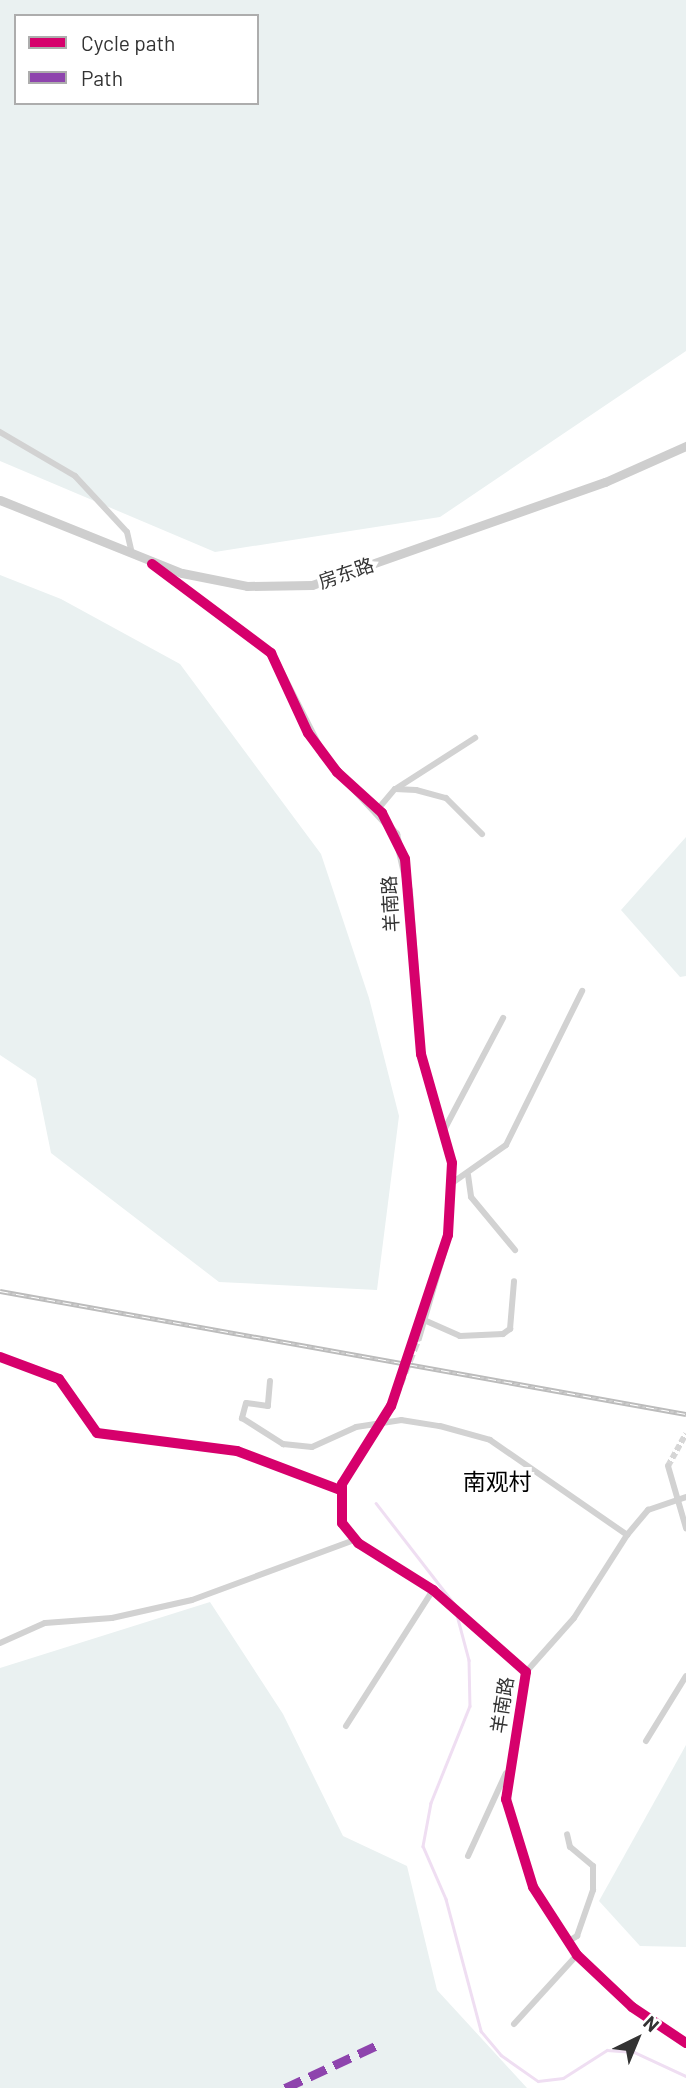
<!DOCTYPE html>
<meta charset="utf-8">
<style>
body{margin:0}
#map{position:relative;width:686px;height:2088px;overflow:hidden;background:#fff;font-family:Barlow,"Noto Sans SC",sans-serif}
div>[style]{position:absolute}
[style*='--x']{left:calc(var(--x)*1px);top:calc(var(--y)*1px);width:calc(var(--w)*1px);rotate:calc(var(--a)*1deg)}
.green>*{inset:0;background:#eaf1f1}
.stream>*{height:2.5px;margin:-1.25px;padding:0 1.25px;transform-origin:1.25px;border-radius:1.25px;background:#efdef2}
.minor-tunnel>*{height:6px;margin-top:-3px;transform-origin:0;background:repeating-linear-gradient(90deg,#d6d6d6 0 6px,transparent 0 9px)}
.tertiary-tunnel>*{height:8px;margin-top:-4px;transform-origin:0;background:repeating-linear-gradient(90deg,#d6d6d6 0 8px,transparent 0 12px)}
.minor>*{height:6px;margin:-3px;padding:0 3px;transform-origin:3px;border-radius:3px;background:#d2d2d2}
.tertiary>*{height:8px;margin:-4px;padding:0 4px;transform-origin:4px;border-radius:4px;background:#d2d2d2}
.secondary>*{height:9px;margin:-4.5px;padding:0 4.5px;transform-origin:4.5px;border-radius:4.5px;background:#cecece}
.rail>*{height:5px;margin-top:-2.5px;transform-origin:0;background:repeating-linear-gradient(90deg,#fff 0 8px,#bcbcbc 0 16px);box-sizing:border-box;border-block:2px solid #bcbcbc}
.quiet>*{height:9px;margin-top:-4.5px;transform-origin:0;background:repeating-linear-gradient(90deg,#8e44ad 0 18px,transparent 0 27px)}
.cycleway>*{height:10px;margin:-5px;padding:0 5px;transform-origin:5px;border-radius:5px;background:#d6006c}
span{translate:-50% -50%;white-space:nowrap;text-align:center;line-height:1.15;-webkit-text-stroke:7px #fff;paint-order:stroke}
.street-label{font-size:19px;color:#333}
.quarter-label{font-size:23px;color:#000}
.legend{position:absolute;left:14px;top:14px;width:245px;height:91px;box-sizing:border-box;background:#fff;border:2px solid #adadad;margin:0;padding:9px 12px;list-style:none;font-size:21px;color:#333}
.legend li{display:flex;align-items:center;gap:14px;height:35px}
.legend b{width:35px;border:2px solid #adadad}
.north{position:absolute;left:602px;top:2004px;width:70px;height:70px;-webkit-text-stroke:5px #fff;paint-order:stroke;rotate:43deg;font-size:19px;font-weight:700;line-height:28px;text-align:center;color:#333}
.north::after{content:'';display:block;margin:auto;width:24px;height:32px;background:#333;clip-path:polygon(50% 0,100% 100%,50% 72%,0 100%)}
</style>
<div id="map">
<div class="green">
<i style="clip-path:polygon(evenodd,0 0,686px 0,686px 351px,440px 517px,215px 552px,0 461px,0 0,16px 16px,257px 16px,257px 103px,16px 103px,16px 16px)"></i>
<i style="clip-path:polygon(0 575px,61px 599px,180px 664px,321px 854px,369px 998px,399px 1116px,377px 1290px,219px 1282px,51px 1153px,36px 1079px,0 1055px)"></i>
<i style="clip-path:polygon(686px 837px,686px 976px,680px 977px,621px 910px)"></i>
<i style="clip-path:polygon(210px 1602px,283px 1714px,343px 1836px,407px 1866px,437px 1990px,527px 2088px,0 2088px,0 1668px)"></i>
<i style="clip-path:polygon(686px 1745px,686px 1947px,640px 1946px,599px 1901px)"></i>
</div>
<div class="stream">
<i style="--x:376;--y:1503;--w:129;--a:52.2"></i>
<i style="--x:457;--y:1615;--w:47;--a:75.1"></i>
<i style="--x:469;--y:1660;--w:46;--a:88.8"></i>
<i style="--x:470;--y:1706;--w:105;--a:111.9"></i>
<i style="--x:431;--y:1803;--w:44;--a:100.5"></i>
<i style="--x:423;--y:1846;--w:58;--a:66.5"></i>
<i style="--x:446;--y:1899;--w:137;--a:75.1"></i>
<i style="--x:481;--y:2031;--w:31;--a:50"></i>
<i style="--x:501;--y:2055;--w:45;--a:35.1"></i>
<i style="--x:538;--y:2081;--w:25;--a:-7"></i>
<i style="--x:563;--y:2078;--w:52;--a:-32.5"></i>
<i style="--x:607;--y:2050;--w:27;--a:4"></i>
<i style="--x:634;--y:2052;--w:57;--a:24.8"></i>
</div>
<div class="minor-tunnel">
<i style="--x:668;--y:1466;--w:37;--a:-61"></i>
</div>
<div class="tertiary-tunnel">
<i style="--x:391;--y:1406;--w:73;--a:-68.3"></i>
</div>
<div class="minor">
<i style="--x:0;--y:432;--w:87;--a:30.4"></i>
<i style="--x:75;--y:476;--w:76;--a:47.1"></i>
<i style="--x:127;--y:532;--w:23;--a:77"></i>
<i style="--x:397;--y:788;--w:93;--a:-32.7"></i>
<i style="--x:378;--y:809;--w:26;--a:-50"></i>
<i style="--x:395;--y:789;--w:21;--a:3"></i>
<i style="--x:416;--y:790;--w:31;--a:15"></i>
<i style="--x:446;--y:798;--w:51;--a:45"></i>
<i style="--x:443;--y:1132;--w:129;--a:-62.2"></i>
<i style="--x:468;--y:1175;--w:22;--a:82"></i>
<i style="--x:471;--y:1197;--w:69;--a:50.3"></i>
<i style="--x:452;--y:1183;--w:66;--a:-35.1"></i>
<i style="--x:506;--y:1145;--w:172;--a:-63.7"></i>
<i style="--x:424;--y:1320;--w:39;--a:24"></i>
<i style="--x:460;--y:1336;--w:43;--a:-2.7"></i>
<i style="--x:503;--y:1334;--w:9;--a:-36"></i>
<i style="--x:510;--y:1329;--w:48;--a:-85.2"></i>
<i style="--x:0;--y:1357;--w:63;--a:20.4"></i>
<i style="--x:59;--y:1379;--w:66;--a:54.9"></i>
<i style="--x:97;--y:1433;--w:141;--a:7.3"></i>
<i style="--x:237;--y:1451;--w:110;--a:20.7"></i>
<i style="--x:270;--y:1381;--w:25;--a:95"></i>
<i style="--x:268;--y:1406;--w:22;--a:-172"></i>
<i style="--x:246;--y:1403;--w:16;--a:105"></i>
<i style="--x:242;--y:1418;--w:49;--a:32.4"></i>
<i style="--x:283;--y:1444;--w:29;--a:6"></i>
<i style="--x:312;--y:1447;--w:48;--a:-24.4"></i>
<i style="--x:356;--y:1427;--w:46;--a:-8.8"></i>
<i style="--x:401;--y:1420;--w:39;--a:9"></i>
<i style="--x:440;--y:1426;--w:52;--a:15.6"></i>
<i style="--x:490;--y:1440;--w:167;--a:34.7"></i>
<i style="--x:627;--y:1535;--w:33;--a:-50"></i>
<i style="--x:648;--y:1510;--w:40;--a:-18.9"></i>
<i style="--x:668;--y:1466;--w:65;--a:73.8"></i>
<i style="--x:0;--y:1643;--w:49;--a:-24"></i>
<i style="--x:45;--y:1623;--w:67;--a:-4.3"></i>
<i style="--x:112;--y:1618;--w:82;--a:-12.7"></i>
<i style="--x:192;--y:1600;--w:173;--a:-20.3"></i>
<i style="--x:526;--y:1672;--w:72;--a:-48.4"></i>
<i style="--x:574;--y:1618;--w:98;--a:-57.4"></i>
<i style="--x:346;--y:1726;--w:161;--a:-57.4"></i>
<i style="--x:646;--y:1741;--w:76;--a:-58.4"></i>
<i style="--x:468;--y:1856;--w:91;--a:-65.4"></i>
<i style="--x:567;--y:1942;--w:12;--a:-31"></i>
<i style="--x:577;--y:1936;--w:49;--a:-70.8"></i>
<i style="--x:593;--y:1890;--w:24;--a:-90"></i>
<i style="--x:593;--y:1866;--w:30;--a:-140"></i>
<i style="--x:570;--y:1847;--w:13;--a:-103"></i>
<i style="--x:514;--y:2024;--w:93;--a:-47.6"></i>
</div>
<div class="tertiary">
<i style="--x:152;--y:564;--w:149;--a:36.8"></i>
<i style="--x:271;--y:653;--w:114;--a:63"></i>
<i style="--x:323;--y:755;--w:108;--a:47.3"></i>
<i style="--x:396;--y:834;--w:58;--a:77.2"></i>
<i style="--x:409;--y:891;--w:163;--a:85.8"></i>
<i style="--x:421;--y:1054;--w:113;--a:74.1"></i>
<i style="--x:452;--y:1163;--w:72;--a:93.2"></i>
<i style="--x:448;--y:1235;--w:107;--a:106.2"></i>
<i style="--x:391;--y:1406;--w:92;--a:122.1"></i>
<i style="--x:342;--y:1484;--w:39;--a:90"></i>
<i style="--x:342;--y:1523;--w:26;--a:51"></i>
<i style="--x:358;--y:1543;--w:89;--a:32.1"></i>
<i style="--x:433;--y:1590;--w:124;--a:41.4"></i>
<i style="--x:526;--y:1672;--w:129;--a:98.9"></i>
<i style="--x:506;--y:1799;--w:92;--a:72.9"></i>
<i style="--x:533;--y:1887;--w:81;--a:57.1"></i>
<i style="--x:577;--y:1955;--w:76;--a:43.4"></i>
<i style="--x:632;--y:2007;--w:65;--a:33.7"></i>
</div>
<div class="secondary">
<i style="--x:0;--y:500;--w:196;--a:21.9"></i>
<i style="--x:182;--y:573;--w:66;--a:11.3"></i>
<i style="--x:247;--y:586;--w:65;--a:-0.9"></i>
<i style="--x:312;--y:585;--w:311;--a:-19.4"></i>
<i style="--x:605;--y:482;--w:89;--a:-24"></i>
</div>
<div class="rail">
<i style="--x:0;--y:1291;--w:697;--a:10.17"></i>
</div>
<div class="quiet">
<i style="--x:285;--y:2088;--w:105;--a:-24.9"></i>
</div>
<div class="cycleway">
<i style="--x:152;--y:564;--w:149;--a:36.8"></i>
<i style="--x:271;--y:653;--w:88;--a:65.2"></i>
<i style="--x:308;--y:733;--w:49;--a:53.4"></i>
<i style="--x:337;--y:772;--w:61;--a:42.3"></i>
<i style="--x:382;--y:813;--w:51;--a:63.4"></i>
<i style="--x:405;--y:859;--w:196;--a:85.3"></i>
<i style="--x:421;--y:1054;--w:113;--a:74.1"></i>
<i style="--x:452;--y:1163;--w:72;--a:93.2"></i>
<i style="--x:448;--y:1235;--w:180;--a:108.4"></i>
<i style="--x:391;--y:1406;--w:92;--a:122.1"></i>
<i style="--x:342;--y:1484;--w:39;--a:90"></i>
<i style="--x:342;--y:1523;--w:26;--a:51"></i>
<i style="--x:358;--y:1543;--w:89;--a:32.1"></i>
<i style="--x:433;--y:1590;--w:124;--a:41.4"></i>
<i style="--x:526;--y:1672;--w:129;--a:98.9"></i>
<i style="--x:506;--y:1799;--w:92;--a:72.9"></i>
<i style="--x:533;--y:1887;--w:81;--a:57.1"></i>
<i style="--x:577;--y:1955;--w:76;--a:43.4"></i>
<i style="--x:632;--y:2007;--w:65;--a:33.7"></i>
<i style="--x:0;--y:1357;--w:63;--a:20.4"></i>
<i style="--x:59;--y:1379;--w:66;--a:54.9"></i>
<i style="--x:97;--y:1433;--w:141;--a:7.3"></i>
<i style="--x:237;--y:1451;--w:110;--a:20.7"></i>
</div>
<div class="street-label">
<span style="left:346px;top:573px;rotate:-19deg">房东路</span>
<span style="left:390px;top:904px;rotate:-93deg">羊南路</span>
<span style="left:502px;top:1705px;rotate:-81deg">羊南路</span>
</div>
<div class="quarter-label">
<span style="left:497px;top:1481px">南观村</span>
</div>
<ul class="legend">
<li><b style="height:9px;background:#d6006c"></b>Cycle path</li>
<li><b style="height:9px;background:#8e44ad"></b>Path</li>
</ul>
<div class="north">N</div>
</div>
